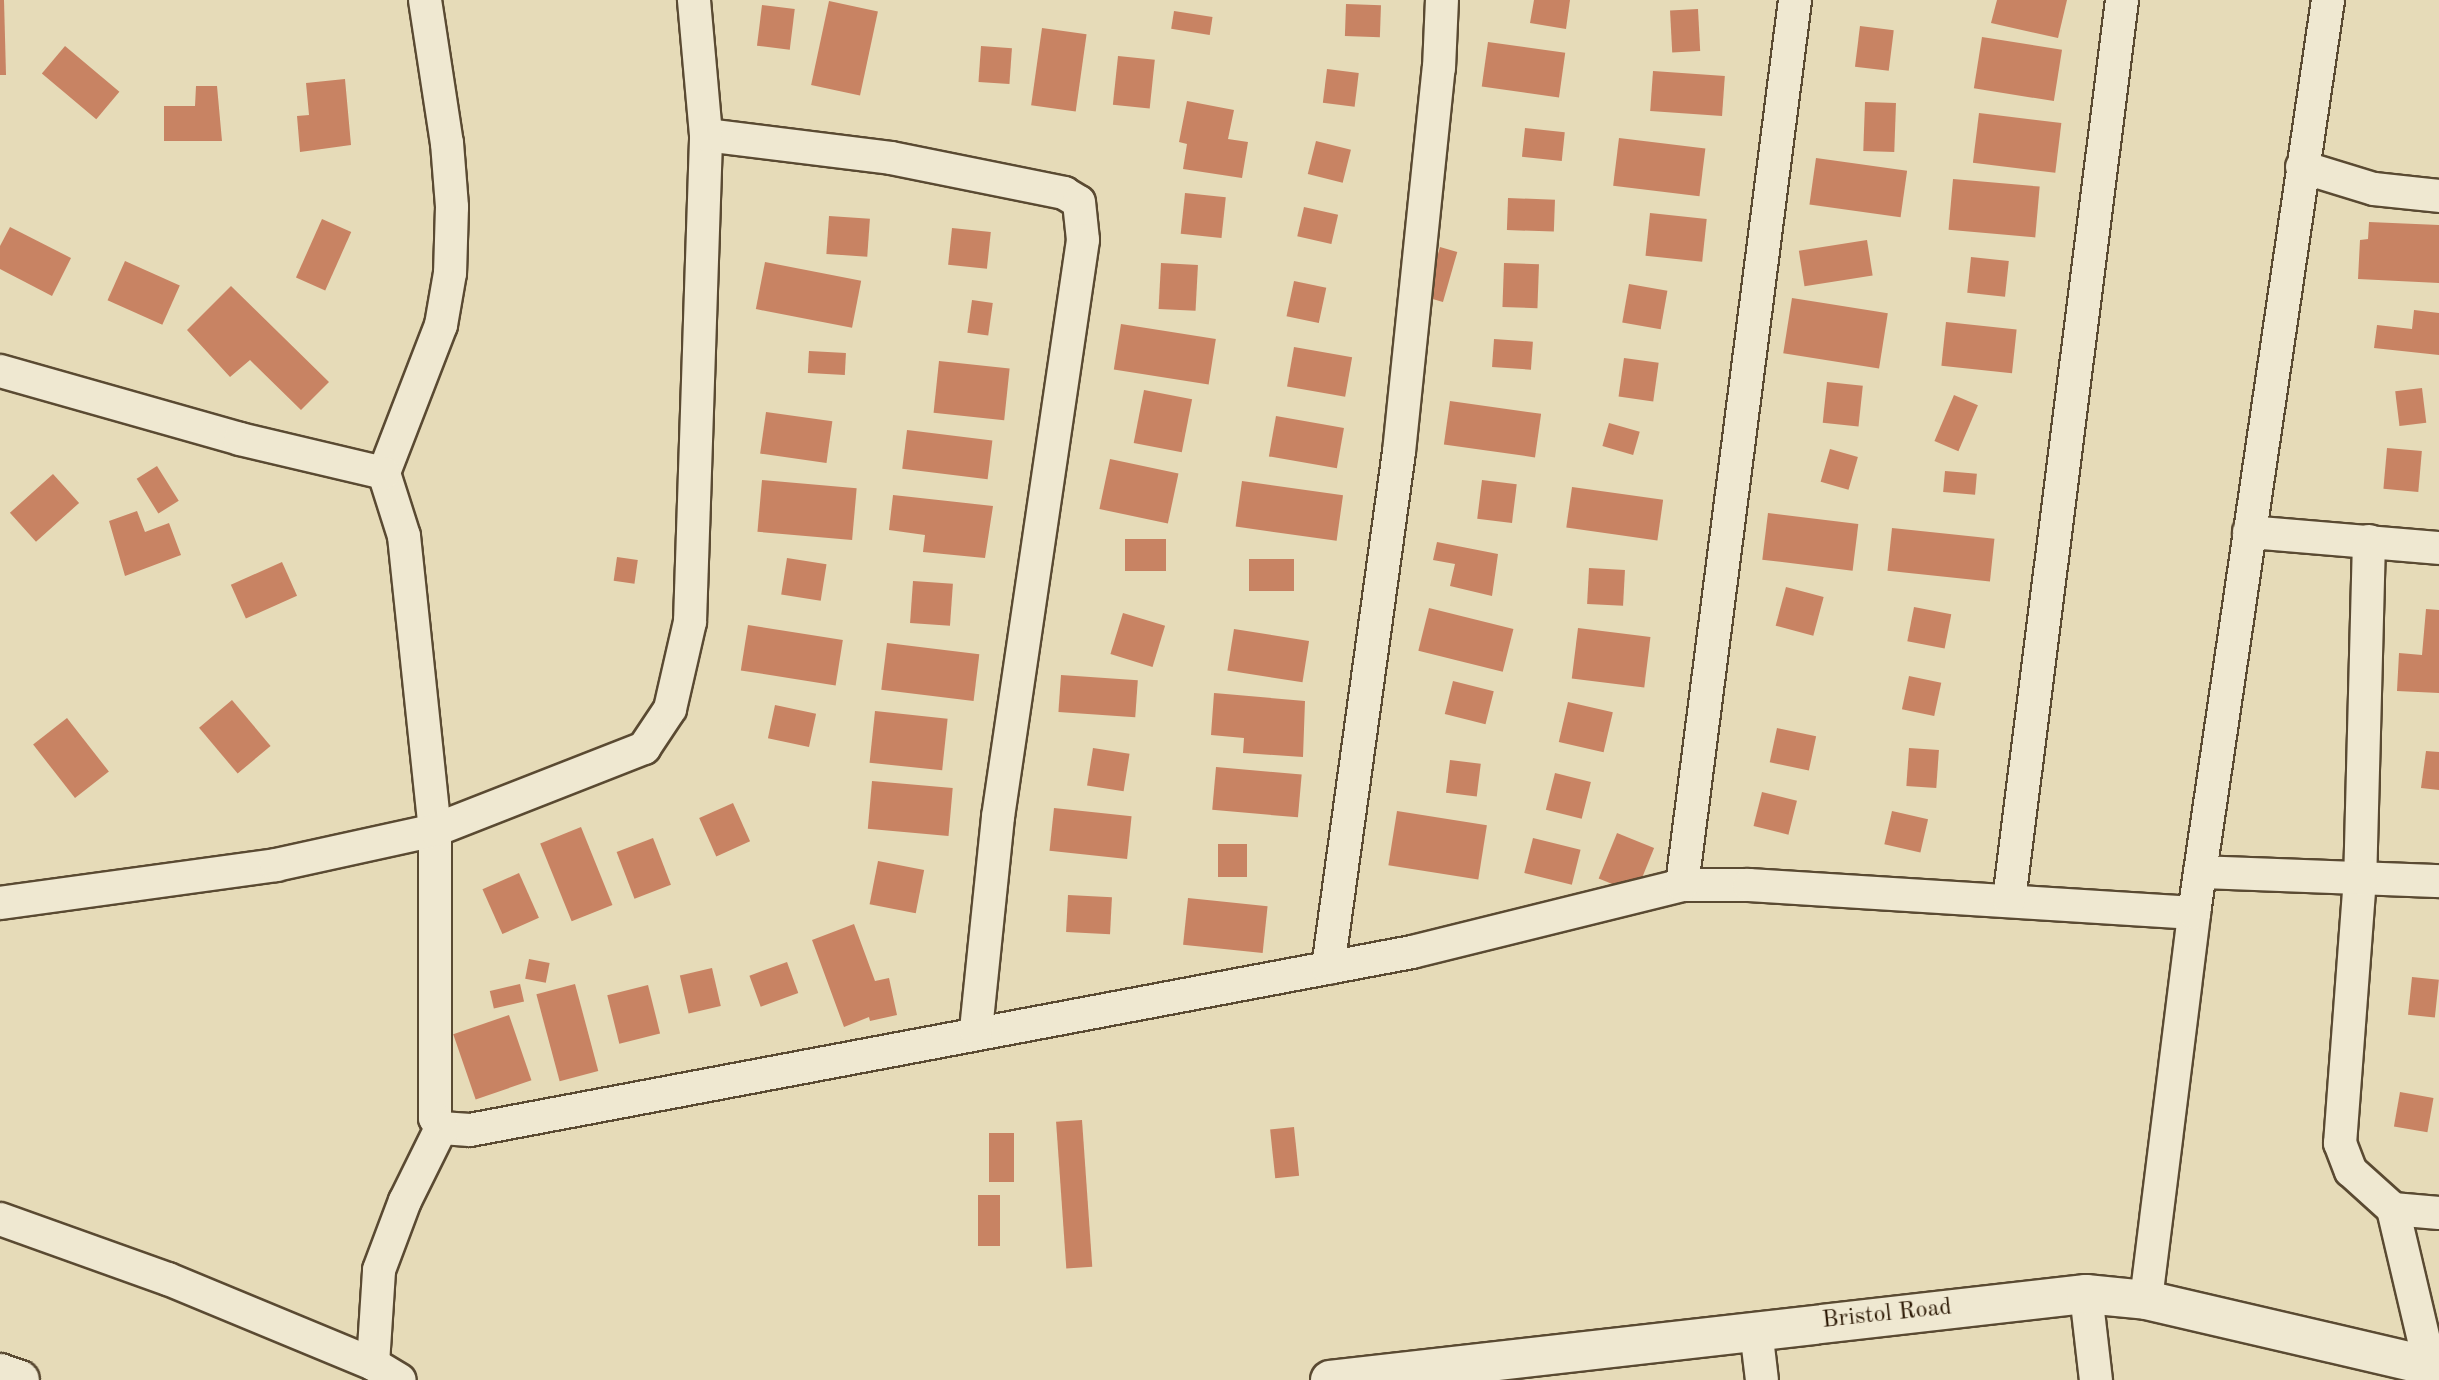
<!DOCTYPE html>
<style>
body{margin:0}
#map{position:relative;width:2439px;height:1380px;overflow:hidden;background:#e6dbb8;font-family:"Old Standard TT",serif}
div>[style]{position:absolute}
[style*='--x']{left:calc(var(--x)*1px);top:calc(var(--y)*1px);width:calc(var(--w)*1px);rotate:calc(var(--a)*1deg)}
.building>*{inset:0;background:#c88363;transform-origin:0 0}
.roads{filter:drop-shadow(2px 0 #5a4a32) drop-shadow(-2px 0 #5a4a32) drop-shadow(0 2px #5a4a32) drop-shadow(0 -2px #5a4a32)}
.street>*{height:32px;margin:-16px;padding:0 16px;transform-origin:16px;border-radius:16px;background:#efe8d1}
.secondary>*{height:38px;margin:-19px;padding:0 19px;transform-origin:19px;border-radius:19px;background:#efe8d1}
span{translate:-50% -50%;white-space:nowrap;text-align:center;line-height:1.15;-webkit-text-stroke:6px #efe8d1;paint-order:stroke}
.street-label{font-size:24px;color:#2c1905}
</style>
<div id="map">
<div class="building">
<i style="clip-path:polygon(0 0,4px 0,6px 75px,0 75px)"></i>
<i style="clip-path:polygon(1534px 0,1570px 0,1566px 29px,1530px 23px)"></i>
<i style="clip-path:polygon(1997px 0,2067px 0,2058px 38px,1991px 23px)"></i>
<i style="left:829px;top:1px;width:50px;height:86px;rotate:12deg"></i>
<i style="left:1346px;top:4px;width:35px;height:32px;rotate:2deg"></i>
<i style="left:762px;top:5px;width:33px;height:41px;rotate:7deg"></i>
<i style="left:1698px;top:9px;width:42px;height:28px;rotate:87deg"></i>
<i style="left:1174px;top:11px;width:39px;height:18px;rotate:9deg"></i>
<i style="left:1860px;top:26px;width:34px;height:41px;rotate:7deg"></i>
<i style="left:1042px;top:28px;width:45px;height:78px;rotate:8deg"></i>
<i style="left:1982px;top:37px;width:81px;height:52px;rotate:9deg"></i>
<i style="left:1488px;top:42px;width:78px;height:45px;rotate:8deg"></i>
<i style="left:65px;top:46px;width:71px;height:36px;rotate:40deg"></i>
<i style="left:981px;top:46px;width:31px;height:36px;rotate:4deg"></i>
<i style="left:1118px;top:56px;width:37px;height:49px;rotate:6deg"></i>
<i style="left:1327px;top:69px;width:32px;height:34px;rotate:7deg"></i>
<i style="left:1653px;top:71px;width:72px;height:40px;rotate:4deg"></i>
<i style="clip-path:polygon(345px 79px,351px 145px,300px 152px,297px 116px,309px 115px,306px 83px)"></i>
<i style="clip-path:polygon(196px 86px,217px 86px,222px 141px,164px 141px,164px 106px,195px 106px)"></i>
<i style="clip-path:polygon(1187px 101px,1234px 110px,1228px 139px,1248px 142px,1242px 178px,1183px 169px,1187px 144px,1179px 142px)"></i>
<i style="left:1865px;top:102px;width:31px;height:49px;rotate:2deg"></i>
<i style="left:1979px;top:113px;width:83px;height:50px;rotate:7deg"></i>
<i style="left:1525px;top:128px;width:40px;height:29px;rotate:6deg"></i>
<i style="left:1619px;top:138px;width:87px;height:48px;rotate:7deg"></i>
<i style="left:1316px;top:141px;width:36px;height:34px;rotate:14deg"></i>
<i style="left:1816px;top:158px;width:92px;height:47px;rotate:8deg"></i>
<i style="left:1953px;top:179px;width:87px;height:51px;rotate:5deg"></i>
<i style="left:1185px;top:193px;width:41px;height:41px;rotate:6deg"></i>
<i style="left:1508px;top:198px;width:47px;height:32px;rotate:2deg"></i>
<i style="left:1304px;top:207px;width:35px;height:30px;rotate:13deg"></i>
<i style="left:1650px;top:213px;width:57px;height:43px;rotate:6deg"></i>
<i style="left:829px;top:216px;width:41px;height:38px;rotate:4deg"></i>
<i style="left:322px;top:219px;width:32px;height:64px;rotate:24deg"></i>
<i style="clip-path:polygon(2369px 222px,2439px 225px,2439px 283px,2358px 279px,2360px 240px,2368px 239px)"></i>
<i style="clip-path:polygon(10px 227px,71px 258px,52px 296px,0 269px,0 246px)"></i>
<i style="left:952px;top:228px;width:39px;height:37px;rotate:6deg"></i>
<i style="left:1867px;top:240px;width:36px;height:69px;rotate:81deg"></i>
<i style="left:1440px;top:247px;width:18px;height:52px;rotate:16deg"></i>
<i style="left:1971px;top:257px;width:38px;height:36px;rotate:6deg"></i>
<i style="left:125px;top:261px;width:60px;height:43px;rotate:24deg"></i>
<i style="left:765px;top:262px;width:98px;height:48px;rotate:11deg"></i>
<i style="left:1161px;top:263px;width:37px;height:46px;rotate:3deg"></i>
<i style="left:1504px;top:263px;width:35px;height:44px;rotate:2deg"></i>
<i style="left:1294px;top:281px;width:33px;height:36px;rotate:12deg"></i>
<i style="left:1629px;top:284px;width:39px;height:39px;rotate:10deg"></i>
<i style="clip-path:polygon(231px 286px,329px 382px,301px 410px,250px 360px,230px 377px,187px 330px)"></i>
<i style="left:1792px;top:298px;width:97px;height:56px;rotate:9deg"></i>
<i style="left:972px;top:300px;width:21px;height:33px;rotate:8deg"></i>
<i style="clip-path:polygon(2414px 310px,2439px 313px,2439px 355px,2374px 348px,2377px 325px,2412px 329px)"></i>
<i style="left:1946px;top:322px;width:71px;height:44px;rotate:6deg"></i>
<i style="left:1121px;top:324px;width:96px;height:46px;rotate:9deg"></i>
<i style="left:1494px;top:339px;width:39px;height:28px;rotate:4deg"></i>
<i style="left:1294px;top:347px;width:59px;height:40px;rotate:10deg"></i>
<i style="left:809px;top:351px;width:37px;height:22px;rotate:3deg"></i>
<i style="left:1624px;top:358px;width:35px;height:39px;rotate:8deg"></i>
<i style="left:939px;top:361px;width:71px;height:52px;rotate:6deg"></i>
<i style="left:1827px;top:382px;width:36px;height:41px;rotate:6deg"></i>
<i style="left:2422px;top:388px;width:35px;height:27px;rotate:83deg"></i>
<i style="left:1144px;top:390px;width:49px;height:54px;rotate:11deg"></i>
<i style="left:1954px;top:395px;width:26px;height:50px;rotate:23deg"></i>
<i style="left:1450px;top:401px;width:92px;height:44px;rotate:8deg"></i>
<i style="left:766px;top:412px;width:67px;height:42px;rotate:8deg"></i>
<i style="left:1276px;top:416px;width:69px;height:41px;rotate:10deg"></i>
<i style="left:1609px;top:423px;width:32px;height:24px;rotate:16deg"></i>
<i style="left:907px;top:430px;width:86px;height:39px;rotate:7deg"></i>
<i style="left:2387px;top:448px;width:35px;height:41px;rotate:5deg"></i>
<i style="left:1830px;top:449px;width:29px;height:34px;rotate:16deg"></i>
<i style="left:1110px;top:459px;width:70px;height:51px;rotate:12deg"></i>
<i style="left:157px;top:466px;width:41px;height:24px;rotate:58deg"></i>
<i style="left:1945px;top:471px;width:32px;height:21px;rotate:5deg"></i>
<i style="left:53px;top:474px;width:39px;height:58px;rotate:48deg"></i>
<i style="left:762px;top:480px;width:95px;height:52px;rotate:5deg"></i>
<i style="left:1482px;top:480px;width:35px;height:39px;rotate:7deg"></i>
<i style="left:1242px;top:481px;width:102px;height:46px;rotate:8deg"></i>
<i style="left:1572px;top:487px;width:92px;height:41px;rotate:8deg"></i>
<i style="clip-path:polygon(893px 495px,993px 506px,985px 558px,923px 552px,925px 535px,889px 530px)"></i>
<i style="clip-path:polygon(137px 511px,145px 532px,169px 523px,181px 555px,125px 576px,109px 521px)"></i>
<i style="left:1768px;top:513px;width:91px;height:47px;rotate:7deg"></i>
<i style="left:1892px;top:528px;width:103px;height:43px;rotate:6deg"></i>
<i style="left:1166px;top:539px;width:32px;height:41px;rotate:90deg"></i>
<i style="clip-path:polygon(1437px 542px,1498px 554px,1492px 596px,1450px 586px,1455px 564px,1433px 560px)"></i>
<i style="left:617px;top:557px;width:21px;height:24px;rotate:8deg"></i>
<i style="left:787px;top:558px;width:40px;height:37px;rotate:9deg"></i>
<i style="left:1249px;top:559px;width:45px;height:32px"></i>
<i style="left:282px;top:562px;width:37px;height:56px;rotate:66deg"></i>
<i style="left:1589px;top:568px;width:36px;height:36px;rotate:3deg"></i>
<i style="left:913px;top:581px;width:40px;height:42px;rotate:4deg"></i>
<i style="left:1786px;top:587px;width:39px;height:40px;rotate:15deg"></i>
<i style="left:1914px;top:607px;width:38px;height:35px;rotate:11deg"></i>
<i style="left:1429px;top:608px;width:87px;height:44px;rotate:14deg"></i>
<i style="clip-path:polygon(2426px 609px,2439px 610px,2439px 693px,2397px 691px,2399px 653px,2422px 655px)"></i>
<i style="left:1123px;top:613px;width:44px;height:43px;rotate:17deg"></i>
<i style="left:748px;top:625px;width:96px;height:46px;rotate:9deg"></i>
<i style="left:1578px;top:628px;width:73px;height:51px;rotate:7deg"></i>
<i style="left:1234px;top:629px;width:76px;height:42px;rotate:9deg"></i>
<i style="left:887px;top:643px;width:93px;height:47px;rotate:7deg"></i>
<i style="left:1061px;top:675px;width:77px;height:37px;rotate:4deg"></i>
<i style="left:1909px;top:676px;width:33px;height:34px;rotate:12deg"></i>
<i style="left:1453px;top:681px;width:42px;height:34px;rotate:14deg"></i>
<i style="clip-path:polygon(1214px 693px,1305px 701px,1303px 757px,1243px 753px,1244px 738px,1211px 735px)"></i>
<i style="left:232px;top:700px;width:60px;height:43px;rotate:50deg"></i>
<i style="left:1568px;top:702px;width:46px;height:41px;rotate:13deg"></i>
<i style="left:775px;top:705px;width:42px;height:34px;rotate:12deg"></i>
<i style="left:875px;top:711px;width:73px;height:52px;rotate:6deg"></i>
<i style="left:67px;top:718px;width:68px;height:43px;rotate:52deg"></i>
<i style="left:1777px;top:728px;width:40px;height:35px;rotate:12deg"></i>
<i style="left:1093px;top:748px;width:37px;height:38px;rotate:9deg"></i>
<i style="left:1909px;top:748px;width:30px;height:38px;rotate:4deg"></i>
<i style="clip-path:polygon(2426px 751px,2439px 752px,2439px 790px,2421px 788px)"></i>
<i style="left:1450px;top:760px;width:31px;height:33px;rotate:7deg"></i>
<i style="left:1216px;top:767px;width:86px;height:43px;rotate:5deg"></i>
<i style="left:1555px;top:773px;width:37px;height:38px;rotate:14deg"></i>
<i style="left:872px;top:781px;width:81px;height:48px;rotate:5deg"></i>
<i style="left:1762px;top:792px;width:36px;height:35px;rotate:14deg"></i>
<i style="left:733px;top:803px;width:42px;height:37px;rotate:66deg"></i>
<i style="left:1054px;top:808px;width:78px;height:43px;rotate:6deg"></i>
<i style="left:1397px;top:811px;width:91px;height:55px;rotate:9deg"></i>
<i style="left:1892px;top:811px;width:37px;height:34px;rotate:13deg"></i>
<i style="left:581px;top:827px;width:84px;height:44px;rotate:68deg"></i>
<i style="left:1617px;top:833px;width:40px;height:49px;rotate:22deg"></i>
<i style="left:653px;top:838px;width:50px;height:39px;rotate:69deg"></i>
<i style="left:1533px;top:838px;width:49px;height:36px;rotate:14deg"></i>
<i style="left:1218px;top:844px;width:29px;height:33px"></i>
<i style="left:878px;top:861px;width:47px;height:44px;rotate:11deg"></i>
<i style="left:519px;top:873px;width:49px;height:40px;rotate:66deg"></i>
<i style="left:1068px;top:895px;width:44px;height:37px;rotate:3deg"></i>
<i style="left:1188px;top:898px;width:80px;height:47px;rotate:6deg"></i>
<i style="clip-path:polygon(854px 924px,875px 981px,889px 978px,897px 1015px,870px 1021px,869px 1017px,844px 1027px,812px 940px)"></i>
<i style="left:529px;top:959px;width:21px;height:20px;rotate:11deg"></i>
<i style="left:787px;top:962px;width:33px;height:40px;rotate:70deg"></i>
<i style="left:712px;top:968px;width:39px;height:33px;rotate:77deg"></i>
<i style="left:2412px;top:977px;width:27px;height:38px;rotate:6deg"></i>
<i style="left:520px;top:984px;width:18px;height:31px;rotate:77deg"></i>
<i style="left:575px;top:984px;width:90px;height:40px;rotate:75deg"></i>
<i style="left:648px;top:985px;width:50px;height:42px;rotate:76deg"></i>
<i style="left:509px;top:1015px;width:69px;height:59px;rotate:71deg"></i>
<i style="left:2400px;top:1092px;width:34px;height:35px;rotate:10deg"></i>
<i style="left:1082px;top:1120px;width:147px;height:26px;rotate:86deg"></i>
<i style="left:1294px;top:1127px;width:49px;height:24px;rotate:84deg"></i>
<i style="left:989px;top:1133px;width:25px;height:49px"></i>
<i style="left:978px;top:1195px;width:22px;height:51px"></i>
</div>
<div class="roads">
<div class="street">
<i style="--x:425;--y:0;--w:145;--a:81.3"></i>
<i style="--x:447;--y:143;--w:64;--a:85.5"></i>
<i style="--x:452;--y:207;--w:66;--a:91.7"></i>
<i style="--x:450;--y:273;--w:53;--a:99.8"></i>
<i style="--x:441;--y:325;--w:159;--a:111.1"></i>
<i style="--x:384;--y:473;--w:66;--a:72.4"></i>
<i style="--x:404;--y:536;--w:296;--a:84"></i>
<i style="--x:435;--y:830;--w:288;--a:90"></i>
<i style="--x:435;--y:1118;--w:12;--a:59"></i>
<i style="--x:441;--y:1128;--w:29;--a:4"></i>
<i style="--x:470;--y:1130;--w:959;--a:-10.7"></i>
<i style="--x:1412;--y:952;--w:278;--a:-13.9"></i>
<i style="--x:1682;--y:885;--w:67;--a:0"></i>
<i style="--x:1749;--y:885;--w:446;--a:3.6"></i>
<i style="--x:706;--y:135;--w:186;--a:7.1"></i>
<i style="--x:891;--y:158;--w:177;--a:11.4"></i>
<i style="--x:1064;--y:193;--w:17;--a:31"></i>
<i style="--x:1079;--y:202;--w:38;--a:84"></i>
<i style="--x:1083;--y:240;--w:583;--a:98.38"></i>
<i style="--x:998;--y:817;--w:215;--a:95.9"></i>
<i style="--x:2302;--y:167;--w:75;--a:17"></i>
<i style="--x:2374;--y:189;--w:65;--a:6.1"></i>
<i style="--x:0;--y:371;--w:249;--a:15.8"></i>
<i style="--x:240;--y:439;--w:148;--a:13.3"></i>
<i style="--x:2249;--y:532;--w:191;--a:4.8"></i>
<i style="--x:2369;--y:541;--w:337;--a:91.5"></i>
<i style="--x:2360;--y:878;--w:266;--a:94.3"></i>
<i style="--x:2340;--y:1143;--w:30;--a:69"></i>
<i style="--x:2351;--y:1171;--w:57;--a:42.1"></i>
<i style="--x:2393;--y:1209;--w:160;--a:76.7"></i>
<i style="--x:2200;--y:872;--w:239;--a:2.2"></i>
<i style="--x:1682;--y:885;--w:892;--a:-82.72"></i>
<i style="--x:2009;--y:900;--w:907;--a:-82.84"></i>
<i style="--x:0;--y:903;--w:279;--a:-7.8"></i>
<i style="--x:276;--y:865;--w:163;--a:-12.4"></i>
<i style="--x:435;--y:830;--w:225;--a:-21.4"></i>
<i style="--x:644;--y:748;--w:47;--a:-56.3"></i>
<i style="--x:670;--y:709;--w:89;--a:-77.1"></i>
<i style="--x:690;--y:622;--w:487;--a:-88.1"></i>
<i style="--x:706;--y:135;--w:136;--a:-95.1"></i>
<i style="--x:1328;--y:968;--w:521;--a:-82.17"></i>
<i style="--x:1399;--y:452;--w:386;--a:-84.1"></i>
<i style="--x:1439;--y:68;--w:68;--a:-87.5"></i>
<i style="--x:2393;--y:1209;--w:46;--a:5"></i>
<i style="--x:0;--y:1219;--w:178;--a:19.7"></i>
<i style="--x:168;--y:1279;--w:222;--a:22.5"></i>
<i style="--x:373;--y:1364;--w:31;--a:31"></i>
<i style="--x:2086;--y:1294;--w:87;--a:83.4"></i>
<i style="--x:2146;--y:1300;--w:390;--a:-82.9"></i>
<i style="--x:2194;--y:913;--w:923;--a:-81.65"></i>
<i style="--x:1756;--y:1330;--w:50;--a:83.2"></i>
<i style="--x:373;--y:1364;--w:94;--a:-86.3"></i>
<i style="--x:379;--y:1270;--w:74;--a:-69.4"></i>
<i style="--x:405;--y:1201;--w:81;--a:-63.7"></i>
</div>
<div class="secondary">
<i style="--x:0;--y:1373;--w:21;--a:19"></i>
<i style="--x:1330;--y:1380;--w:761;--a:-6.49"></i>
<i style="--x:2086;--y:1294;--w:60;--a:5.7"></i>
<i style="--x:2146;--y:1300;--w:301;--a:13.1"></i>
</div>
</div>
<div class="street-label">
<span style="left:1887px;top:1315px;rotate:-6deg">Bristol Road</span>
</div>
</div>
